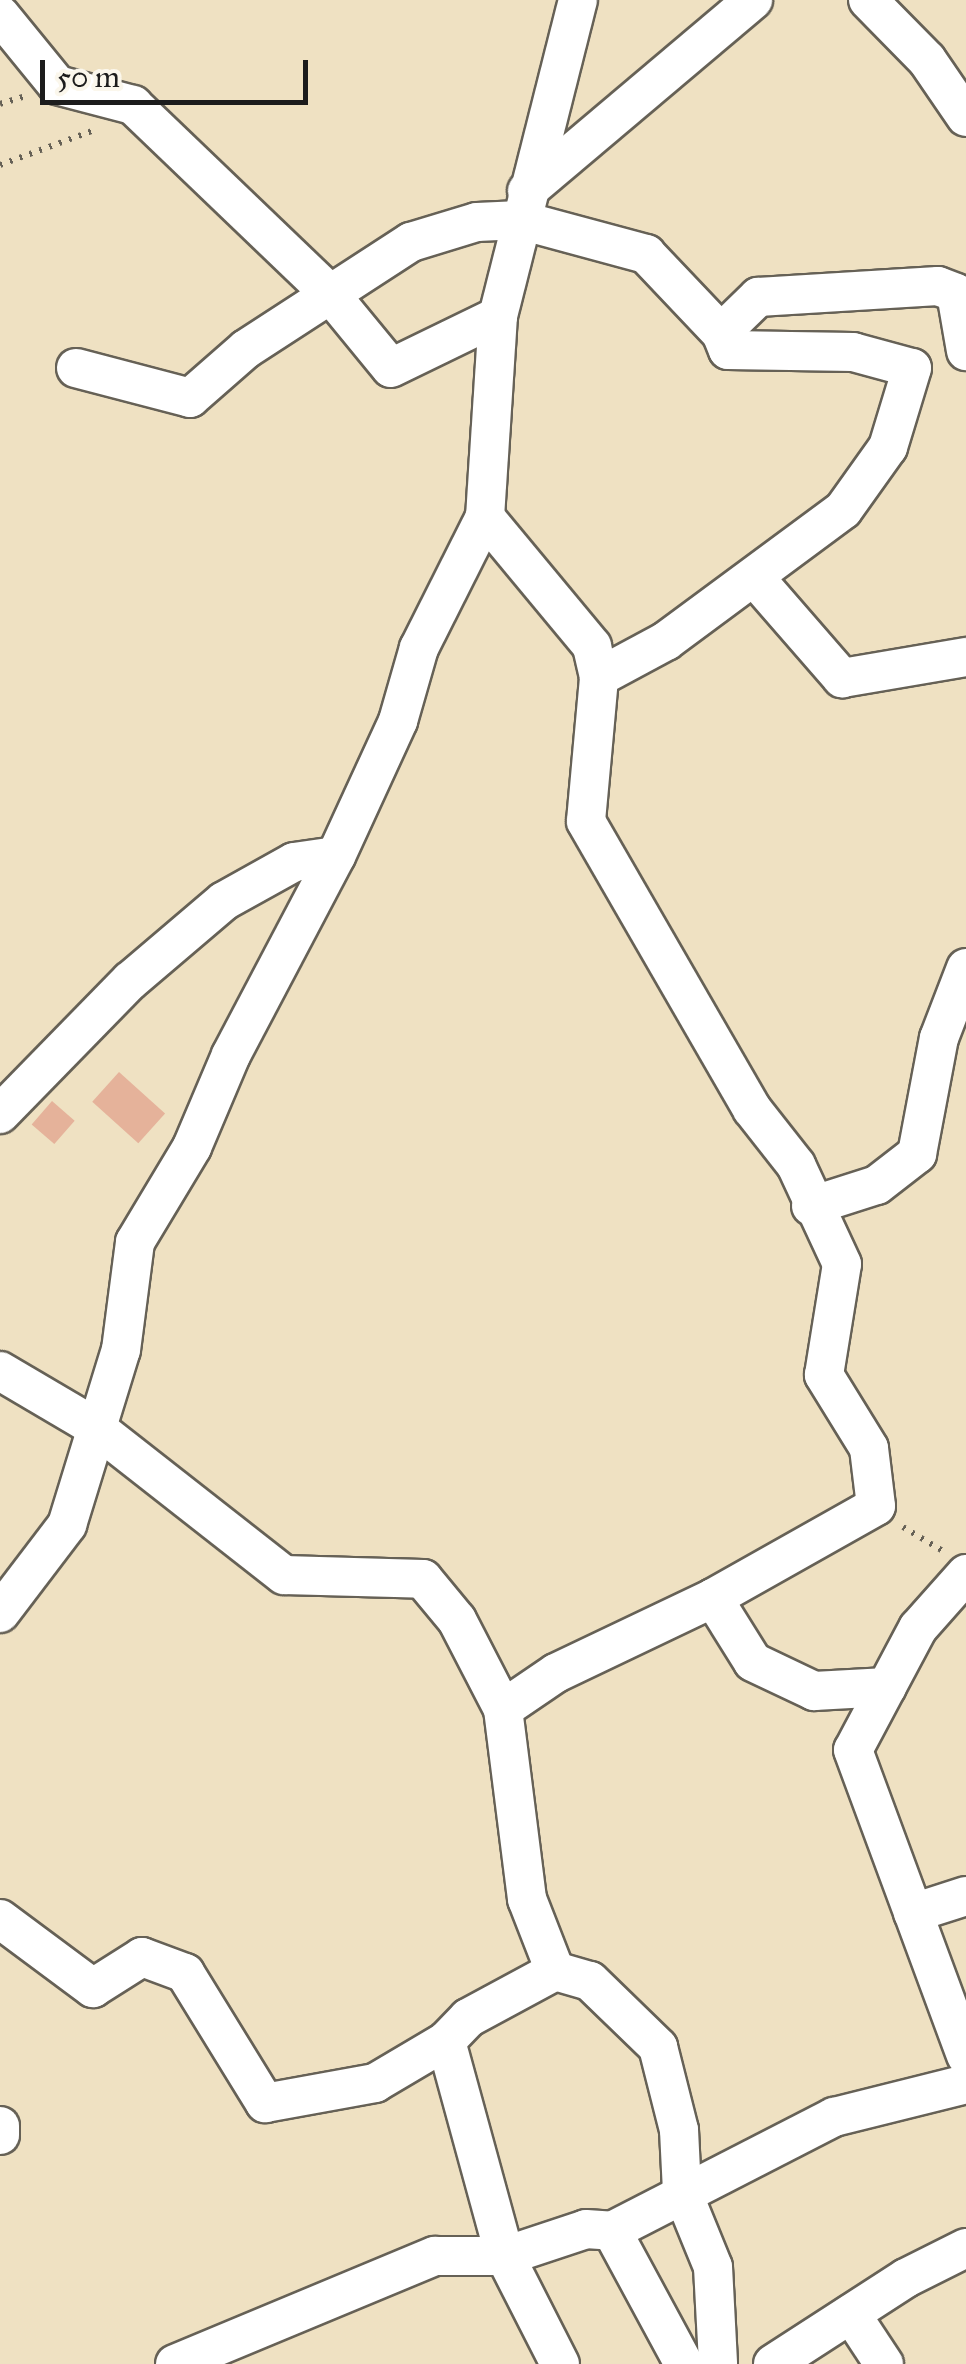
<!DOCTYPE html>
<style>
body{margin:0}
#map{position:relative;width:966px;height:2364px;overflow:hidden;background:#efe1c2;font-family:"IM FELL Great Primer",serif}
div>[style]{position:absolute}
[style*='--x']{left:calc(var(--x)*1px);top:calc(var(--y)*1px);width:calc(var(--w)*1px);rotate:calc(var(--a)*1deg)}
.building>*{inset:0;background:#e5b29a;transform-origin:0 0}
.path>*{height:6px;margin-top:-3px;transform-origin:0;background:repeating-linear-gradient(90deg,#666156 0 2.5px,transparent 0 10.5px)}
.roads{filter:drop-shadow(2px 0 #666156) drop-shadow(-2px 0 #666156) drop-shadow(0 2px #666156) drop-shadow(0 -2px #666156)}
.minor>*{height:38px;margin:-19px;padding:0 19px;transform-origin:19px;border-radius:19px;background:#fff}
span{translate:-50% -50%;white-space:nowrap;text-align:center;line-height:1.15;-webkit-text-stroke:10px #fbf7ec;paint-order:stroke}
.scale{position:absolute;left:40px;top:60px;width:268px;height:45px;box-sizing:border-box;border:5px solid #1c1c1c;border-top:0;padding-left:12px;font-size:30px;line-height:35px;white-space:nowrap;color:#1c1c1c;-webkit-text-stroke:8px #fbf7ec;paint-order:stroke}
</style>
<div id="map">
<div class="building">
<i style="left:119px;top:1072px;width:62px;height:40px;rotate:42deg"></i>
<i style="left:52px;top:1101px;width:30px;height:31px;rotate:41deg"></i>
</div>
<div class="path">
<i style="--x:0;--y:104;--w:24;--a:-17"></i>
<i style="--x:0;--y:165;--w:98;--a:-20.3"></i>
<i style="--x:903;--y:1527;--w:47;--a:31"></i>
</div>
<div class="roads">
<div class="minor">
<i style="--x:868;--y:0;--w:84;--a:45.5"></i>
<i style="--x:927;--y:60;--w:69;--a:55.6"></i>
<i style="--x:0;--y:15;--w:90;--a:50.8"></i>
<i style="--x:57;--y:85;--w:79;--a:14.7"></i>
<i style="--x:133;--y:105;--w:274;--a:43.8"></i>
<i style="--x:331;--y:295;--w:94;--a:50.6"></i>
<i style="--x:391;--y:368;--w:119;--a:-25.9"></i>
<i style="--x:527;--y:191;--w:296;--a:-40.2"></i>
<i style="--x:721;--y:333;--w:52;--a:-44.2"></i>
<i style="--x:758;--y:297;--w:180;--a:-3.5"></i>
<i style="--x:938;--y:286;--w:19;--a:21"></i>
<i style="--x:956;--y:293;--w:59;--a:80.2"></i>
<i style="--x:76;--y:368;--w:118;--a:14.7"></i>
<i style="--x:190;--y:398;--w:74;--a:-41.2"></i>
<i style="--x:246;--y:349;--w:197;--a:-33"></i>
<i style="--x:411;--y:242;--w:69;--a:-16.9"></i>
<i style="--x:477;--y:222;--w:43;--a:-2.7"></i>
<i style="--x:520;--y:220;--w:131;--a:15.1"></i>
<i style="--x:646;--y:254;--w:109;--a:46.5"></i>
<i style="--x:721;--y:333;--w:18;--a:68"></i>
<i style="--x:728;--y:350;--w:125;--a:0.9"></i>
<i style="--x:853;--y:352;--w:61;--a:15.2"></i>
<i style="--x:912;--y:368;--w:83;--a:106.9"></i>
<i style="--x:888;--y:447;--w:77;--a:125.5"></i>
<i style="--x:843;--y:510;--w:220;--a:143.5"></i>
<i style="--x:666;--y:641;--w:76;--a:151.8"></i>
<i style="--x:755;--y:578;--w:133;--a:49"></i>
<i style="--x:842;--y:678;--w:126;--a:-9.6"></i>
<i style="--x:0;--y:1114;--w:186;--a:-45.7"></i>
<i style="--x:130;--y:981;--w:123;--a:-40.4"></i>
<i style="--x:224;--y:901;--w:80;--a:-29.1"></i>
<i style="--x:294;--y:862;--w:42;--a:-8.1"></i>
<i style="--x:811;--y:1206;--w:69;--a:-17.7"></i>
<i style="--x:877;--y:1185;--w:51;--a:-37.8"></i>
<i style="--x:917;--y:1154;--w:118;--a:-79.3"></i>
<i style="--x:939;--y:1038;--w:75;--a:-68.9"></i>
<i style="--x:0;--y:1371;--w:110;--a:30.5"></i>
<i style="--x:95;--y:1427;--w:240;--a:38.1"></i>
<i style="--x:284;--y:1575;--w:139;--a:1.6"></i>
<i style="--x:423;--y:1579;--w:53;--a:50.3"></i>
<i style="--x:457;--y:1620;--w:100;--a:62.7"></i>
<i style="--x:503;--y:1709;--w:192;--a:82.8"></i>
<i style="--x:527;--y:1899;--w:77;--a:68.7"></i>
<i style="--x:555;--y:1971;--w:36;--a:16"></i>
<i style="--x:590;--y:1981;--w:95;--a:44.1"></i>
<i style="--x:658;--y:2047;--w:86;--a:75.8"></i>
<i style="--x:679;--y:2130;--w:61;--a:87.2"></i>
<i style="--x:682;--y:2191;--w:82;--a:67.8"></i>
<i style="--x:713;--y:2267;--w:97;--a:87"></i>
<i style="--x:966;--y:1574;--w:72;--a:131.6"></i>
<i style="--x:918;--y:1628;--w:138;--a:118"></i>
<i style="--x:853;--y:1750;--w:326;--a:69.7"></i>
<i style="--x:713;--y:1598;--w:75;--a:58"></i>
<i style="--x:753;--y:1662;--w:68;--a:25.4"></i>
<i style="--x:814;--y:1691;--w:73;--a:-3.1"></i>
<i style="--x:0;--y:1613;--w:111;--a:-52.7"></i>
<i style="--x:67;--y:1525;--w:183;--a:-72.9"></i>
<i style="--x:121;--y:1350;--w:109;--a:-82.6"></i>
<i style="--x:135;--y:1242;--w:111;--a:-59"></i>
<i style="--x:192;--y:1147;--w:100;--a:-67"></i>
<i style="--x:231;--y:1055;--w:225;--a:-62.2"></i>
<i style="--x:336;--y:856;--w:149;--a:-65.3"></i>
<i style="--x:398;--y:721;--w:76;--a:-74"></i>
<i style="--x:419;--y:648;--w:147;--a:-63.3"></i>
<i style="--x:503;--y:1709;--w:64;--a:-34.2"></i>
<i style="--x:556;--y:1673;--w:174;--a:-25.5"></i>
<i style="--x:713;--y:1598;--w:187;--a:-29.4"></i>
<i style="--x:876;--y:1506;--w:58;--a:-96.9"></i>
<i style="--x:869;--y:1448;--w:86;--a:-121.7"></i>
<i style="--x:824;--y:1375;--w:112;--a:-80.8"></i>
<i style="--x:842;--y:1264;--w:109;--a:-114.9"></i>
<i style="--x:796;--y:1165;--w:71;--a:-128.2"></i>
<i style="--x:752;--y:1109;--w:332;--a:-120"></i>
<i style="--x:586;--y:821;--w:145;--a:-84.8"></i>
<i style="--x:599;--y:677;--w:32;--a:-103"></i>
<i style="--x:592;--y:646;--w:168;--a:-129.7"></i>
<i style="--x:485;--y:517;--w:201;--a:-86.3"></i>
<i style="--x:498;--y:316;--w:326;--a:-75.8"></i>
<i style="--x:913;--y:1913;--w:56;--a:-17.8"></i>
<i style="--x:0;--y:1919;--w:116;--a:36.6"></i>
<i style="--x:93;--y:1988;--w:58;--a:-32.3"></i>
<i style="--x:142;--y:1957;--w:46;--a:20.4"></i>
<i style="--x:185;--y:1973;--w:153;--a:58.4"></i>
<i style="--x:265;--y:2103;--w:112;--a:-10.3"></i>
<i style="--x:375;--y:2083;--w:82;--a:-30.6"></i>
<i style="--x:446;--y:2041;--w:32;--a:-46"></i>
<i style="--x:468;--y:2018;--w:99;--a:-28.4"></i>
<i style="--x:446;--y:2041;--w:223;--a:74.7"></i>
<i style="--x:505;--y:2256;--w:121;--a:63"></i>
<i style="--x:0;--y:2126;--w:9;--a:90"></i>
<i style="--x:612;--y:2231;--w:151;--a:61.6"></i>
<i style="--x:851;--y:2314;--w:60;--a:56.6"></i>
<i style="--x:175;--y:2364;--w:282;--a:-22.6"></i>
<i style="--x:435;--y:2256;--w:70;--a:0"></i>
<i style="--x:505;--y:2256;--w:85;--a:-18.4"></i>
<i style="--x:586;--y:2229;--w:26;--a:4"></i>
<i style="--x:612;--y:2231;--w:250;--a:-27.2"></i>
<i style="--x:834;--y:2117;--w:136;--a:-14"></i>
<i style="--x:773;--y:2364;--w:158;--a:-32.9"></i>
<i style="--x:906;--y:2278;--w:67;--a:-26.6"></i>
</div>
</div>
<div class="scale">50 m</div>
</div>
